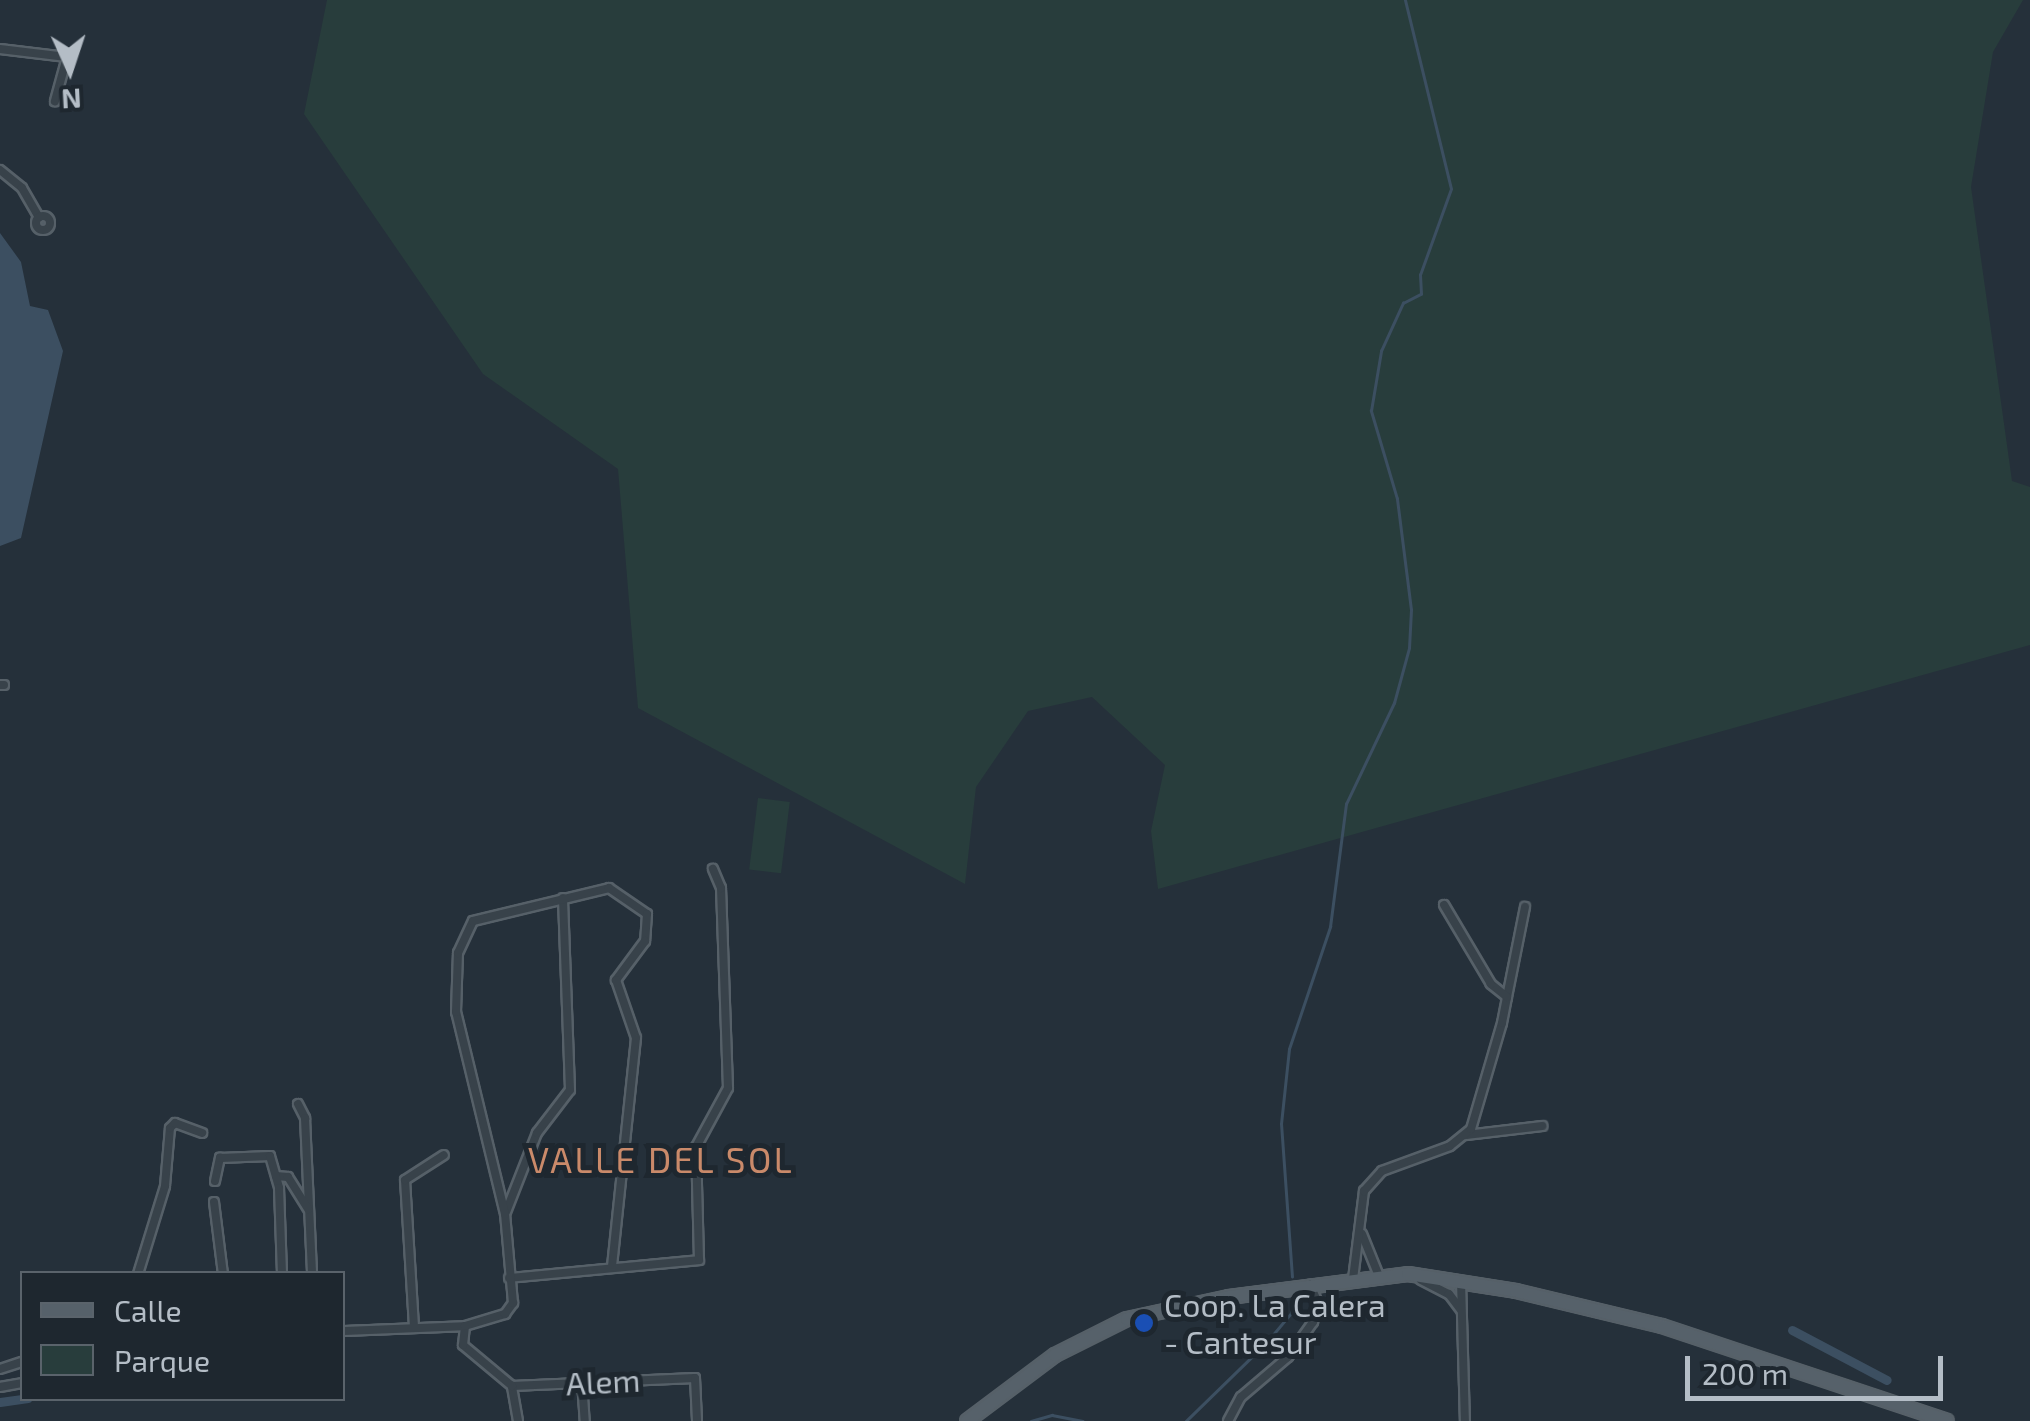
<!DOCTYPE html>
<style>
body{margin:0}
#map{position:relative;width:2030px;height:1421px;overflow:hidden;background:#25303a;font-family:"Exo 2",sans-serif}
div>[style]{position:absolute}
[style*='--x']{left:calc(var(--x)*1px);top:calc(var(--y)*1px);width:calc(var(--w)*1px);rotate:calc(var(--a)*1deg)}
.green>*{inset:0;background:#283d3c;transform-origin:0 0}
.water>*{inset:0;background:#3c4f61}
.stream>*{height:2.5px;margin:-1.25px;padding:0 1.25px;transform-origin:1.25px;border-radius:1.25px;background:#3c4f61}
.canal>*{height:9px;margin:-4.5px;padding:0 4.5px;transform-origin:4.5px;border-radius:4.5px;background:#3c4f61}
.roads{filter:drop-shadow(2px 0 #566068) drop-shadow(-2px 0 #566068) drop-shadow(0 2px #566068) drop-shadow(0 -2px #566068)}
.minor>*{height:8px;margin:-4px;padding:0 4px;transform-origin:4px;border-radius:4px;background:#38424a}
.minor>.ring{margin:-4px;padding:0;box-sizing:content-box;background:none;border:8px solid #38424a;border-radius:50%}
.primary>*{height:12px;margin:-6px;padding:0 6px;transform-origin:6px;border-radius:6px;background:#56616a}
.dots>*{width:28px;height:28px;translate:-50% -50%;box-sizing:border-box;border:5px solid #1e272f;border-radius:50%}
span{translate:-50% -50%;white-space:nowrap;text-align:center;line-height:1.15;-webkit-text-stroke:10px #1e272f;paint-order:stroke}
.poi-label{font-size:32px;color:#b4bdc6}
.left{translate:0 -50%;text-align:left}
.street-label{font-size:32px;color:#b4bdc6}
.neighbourhood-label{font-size:35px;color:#ca8a6a;letter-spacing:2.5px}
.legend{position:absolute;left:20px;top:1271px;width:325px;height:130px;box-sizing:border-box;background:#1e272f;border:2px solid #5a636b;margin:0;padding:12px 18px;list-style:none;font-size:30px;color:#b4bdc6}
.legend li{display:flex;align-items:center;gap:20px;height:50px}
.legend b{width:50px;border:2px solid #5a636b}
.north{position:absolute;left:20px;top:20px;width:100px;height:100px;-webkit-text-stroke:8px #1e272f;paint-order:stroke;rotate:177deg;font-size:28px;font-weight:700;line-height:40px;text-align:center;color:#b4bdc6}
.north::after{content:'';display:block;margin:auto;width:35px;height:45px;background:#b4bdc6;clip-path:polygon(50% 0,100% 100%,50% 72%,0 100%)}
.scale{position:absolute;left:1685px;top:1356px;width:258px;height:45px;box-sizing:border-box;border:5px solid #b4bdc6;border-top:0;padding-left:12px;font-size:30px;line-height:35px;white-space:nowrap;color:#b4bdc6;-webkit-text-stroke:8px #1e272f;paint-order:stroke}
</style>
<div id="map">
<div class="green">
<i style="clip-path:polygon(327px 0,2023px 0,1993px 52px,1971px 187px,2012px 481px,2030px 487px,2030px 645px,1158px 889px,1151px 831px,1165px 765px,1092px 697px,1028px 711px,976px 787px,965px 884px,638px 708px,618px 469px,483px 374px,304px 114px)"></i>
<i style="left:758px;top:798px;width:32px;height:72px;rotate:7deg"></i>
</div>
<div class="water">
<i style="clip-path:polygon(0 233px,21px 262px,30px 306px,48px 310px,63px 351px,21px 538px,0 546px)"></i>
</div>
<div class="stream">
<i style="--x:1292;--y:1277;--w:153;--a:-94.1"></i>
<i style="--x:1281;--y:1124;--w:75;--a:-83.9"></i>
<i style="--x:1289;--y:1049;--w:129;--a:-71.4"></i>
<i style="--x:1330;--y:927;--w:124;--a:-82.6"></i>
<i style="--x:1346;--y:804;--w:112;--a:-64.6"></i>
<i style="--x:1394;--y:703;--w:57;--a:-74.7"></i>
<i style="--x:1409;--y:648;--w:38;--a:-87"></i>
<i style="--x:1411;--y:610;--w:112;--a:-97.2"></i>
<i style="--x:1397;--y:499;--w:92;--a:-106.5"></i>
<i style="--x:1371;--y:411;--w:61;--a:-80.5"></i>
<i style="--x:1381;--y:351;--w:53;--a:-65.4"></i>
<i style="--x:1403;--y:303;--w:20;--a:-27"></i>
<i style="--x:1421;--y:294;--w:19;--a:-93"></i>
<i style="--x:1420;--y:275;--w:91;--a:-70.2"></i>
<i style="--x:1451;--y:189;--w:195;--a:-103.7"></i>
<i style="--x:1031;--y:1421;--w:22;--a:-16"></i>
<i style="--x:1052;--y:1415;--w:31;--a:11"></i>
<i style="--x:1186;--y:1421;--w:112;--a:-44.3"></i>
<i style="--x:1266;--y:1343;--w:39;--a:-50"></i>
<i style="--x:1291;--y:1313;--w:17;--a:-80"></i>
</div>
<div class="canal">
<i style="--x:1792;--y:1330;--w:107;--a:27.8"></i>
<i style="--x:0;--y:1402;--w:28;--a:-8"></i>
</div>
<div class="roads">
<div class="minor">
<i style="--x:0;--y:49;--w:67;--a:6.8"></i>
<i style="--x:67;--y:57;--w:46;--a:105.3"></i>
<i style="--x:0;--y:170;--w:28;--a:39"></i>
<i style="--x:22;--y:188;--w:34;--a:60"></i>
<i class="ring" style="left:36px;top:216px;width:6px;height:6px"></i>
<i style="--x:0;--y:685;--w:4;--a:0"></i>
<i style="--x:1507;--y:997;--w:92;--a:-78.7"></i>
<i style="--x:298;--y:1104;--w:16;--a:63"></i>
<i style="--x:305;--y:1118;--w:156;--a:87.4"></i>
<i style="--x:1466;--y:1135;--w:77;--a:-6.8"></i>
<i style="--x:276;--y:1176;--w:12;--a:5"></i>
<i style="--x:288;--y:1177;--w:38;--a:58"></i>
<i style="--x:215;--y:1181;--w:24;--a:-78"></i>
<i style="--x:220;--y:1158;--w:50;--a:-2.3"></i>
<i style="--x:270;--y:1156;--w:33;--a:74"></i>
<i style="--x:279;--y:1188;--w:86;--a:88"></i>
<i style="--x:214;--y:1202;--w:73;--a:82.9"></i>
<i style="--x:506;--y:1212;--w:85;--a:-68.6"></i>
<i style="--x:537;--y:1133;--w:54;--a:-52.5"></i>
<i style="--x:570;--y:1090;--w:192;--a:-92.1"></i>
<i style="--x:1362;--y:1234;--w:45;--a:68"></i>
<i style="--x:138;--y:1274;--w:92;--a:-72.9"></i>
<i style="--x:165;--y:1186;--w:58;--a:-85.1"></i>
<i style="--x:170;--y:1128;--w:7;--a:-45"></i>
<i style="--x:175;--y:1123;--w:29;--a:20"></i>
<i style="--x:509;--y:1278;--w:191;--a:-5.4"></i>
<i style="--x:699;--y:1260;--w:113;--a:-91.5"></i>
<i style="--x:696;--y:1147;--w:67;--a:-61.5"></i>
<i style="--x:728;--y:1088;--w:200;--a:-92"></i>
<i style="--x:721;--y:888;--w:21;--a:-113"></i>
<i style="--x:1353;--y:1279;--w:89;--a:-82.9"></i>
<i style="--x:1364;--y:1191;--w:27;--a:-48"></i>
<i style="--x:1382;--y:1171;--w:72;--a:-20.2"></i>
<i style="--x:1450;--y:1146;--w:27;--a:-39"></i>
<i style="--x:1471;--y:1129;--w:110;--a:-73.7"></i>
<i style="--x:1502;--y:1023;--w:26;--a:-79"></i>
<i style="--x:1507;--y:997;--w:21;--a:-141"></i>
<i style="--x:1491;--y:984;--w:92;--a:-120.7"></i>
<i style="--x:1421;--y:1280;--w:31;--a:27"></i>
<i style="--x:1449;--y:1294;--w:20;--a:53"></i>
<i style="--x:1461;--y:1281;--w:140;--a:88.4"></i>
<i style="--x:414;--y:1327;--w:147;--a:-93.5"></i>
<i style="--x:405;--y:1180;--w:46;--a:-32.7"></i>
<i style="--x:342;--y:1331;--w:123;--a:-2.3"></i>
<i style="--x:0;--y:1369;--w:23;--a:-18"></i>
<i style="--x:582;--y:1382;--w:39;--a:86"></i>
<i style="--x:512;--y:1386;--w:183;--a:-2.5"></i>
<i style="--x:695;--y:1378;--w:43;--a:87.3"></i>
<i style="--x:0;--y:1387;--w:22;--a:-10"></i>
<i style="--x:518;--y:1421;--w:36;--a:-100"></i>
<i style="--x:512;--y:1386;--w:64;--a:-140.1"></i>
<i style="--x:463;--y:1345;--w:19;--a:-84"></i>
<i style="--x:465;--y:1326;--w:42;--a:-16.7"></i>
<i style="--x:505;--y:1314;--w:14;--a:-54"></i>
<i style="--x:513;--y:1303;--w:89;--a:-95.1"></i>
<i style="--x:505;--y:1214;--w:208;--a:-103.6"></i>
<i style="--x:456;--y:1012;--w:59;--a:-88.1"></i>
<i style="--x:458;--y:953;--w:35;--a:-65"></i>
<i style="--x:473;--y:921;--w:140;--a:-13.6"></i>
<i style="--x:609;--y:888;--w:46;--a:34.4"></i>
<i style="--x:647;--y:914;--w:27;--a:94"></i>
<i style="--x:645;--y:941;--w:49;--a:126.6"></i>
<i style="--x:616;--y:980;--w:61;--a:71"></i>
<i style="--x:636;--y:1038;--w:230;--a:96"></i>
<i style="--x:1228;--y:1421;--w:27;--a:-62"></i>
<i style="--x:1241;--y:1397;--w:62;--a:-40.4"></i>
<i style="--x:1288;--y:1357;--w:43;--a:-54.5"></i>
<i style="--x:1313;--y:1322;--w:20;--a:-75"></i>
<i style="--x:1318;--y:1303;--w:20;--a:-114"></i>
</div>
<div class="primary">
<i style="--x:967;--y:1421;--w:110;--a:-36.9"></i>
<i style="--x:1055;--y:1355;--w:80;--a:-26.6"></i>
<i style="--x:1127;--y:1319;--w:104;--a:-12.2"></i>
<i style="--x:1229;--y:1297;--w:180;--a:-7.3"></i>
<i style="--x:1408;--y:1274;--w:109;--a:8.9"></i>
<i style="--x:1516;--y:1291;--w:150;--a:13.5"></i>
<i style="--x:1662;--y:1326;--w:300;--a:18.4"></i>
</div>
</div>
<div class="dots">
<i style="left:1144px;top:1323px;background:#1a4fb4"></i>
</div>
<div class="poi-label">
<span class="left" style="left:1164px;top:1323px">Coop. La Calera<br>- Cantesur</span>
</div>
<div class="street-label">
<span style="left:603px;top:1381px;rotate:-3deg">Alem</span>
</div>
<div class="neighbourhood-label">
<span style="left:661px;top:1159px">VALLE DEL SOL</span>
</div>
<ul class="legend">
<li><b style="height:12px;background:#56616a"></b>Calle</li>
<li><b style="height:28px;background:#283d3c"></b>Parque</li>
</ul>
<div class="north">N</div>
<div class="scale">200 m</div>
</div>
